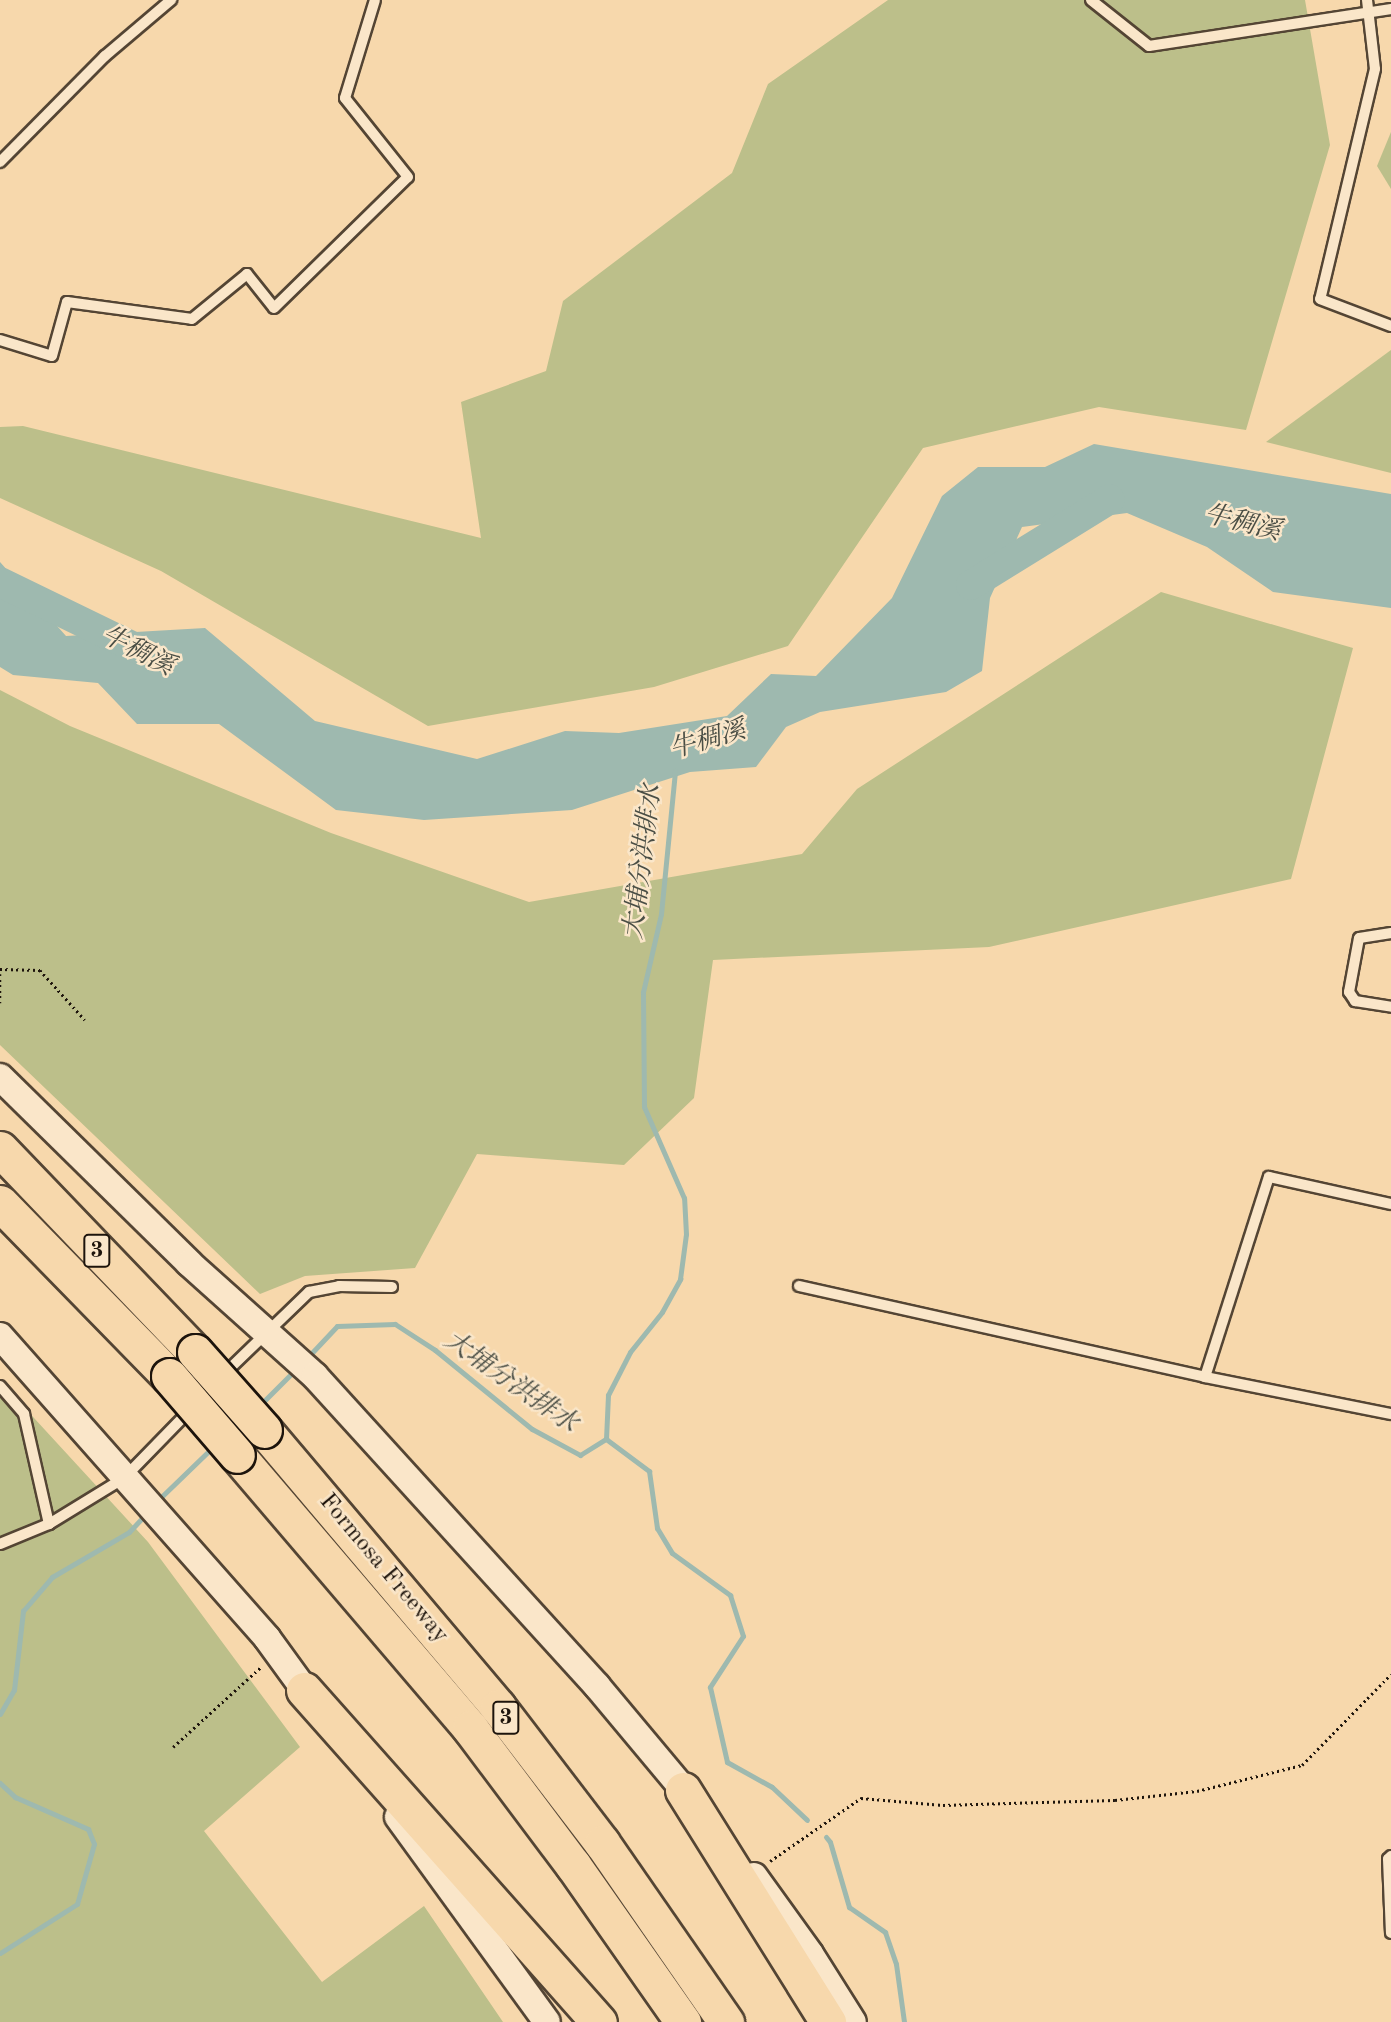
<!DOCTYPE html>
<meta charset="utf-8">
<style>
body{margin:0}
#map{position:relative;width:1391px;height:2022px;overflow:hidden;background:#f7d8ac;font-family:"Old Standard TT","Noto Serif TC",serif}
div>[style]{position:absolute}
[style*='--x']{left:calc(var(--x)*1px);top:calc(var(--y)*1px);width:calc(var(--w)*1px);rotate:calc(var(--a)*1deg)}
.green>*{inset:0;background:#bcbf8a}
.water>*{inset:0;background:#9eb9af}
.stream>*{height:5px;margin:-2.5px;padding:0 2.5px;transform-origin:2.5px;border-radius:2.5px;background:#9eb9af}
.river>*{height:30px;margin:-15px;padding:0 15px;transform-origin:15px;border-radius:15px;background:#9eb9af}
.path>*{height:2.5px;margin-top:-1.25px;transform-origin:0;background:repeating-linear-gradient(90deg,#1d140c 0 2px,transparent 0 5.5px)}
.roads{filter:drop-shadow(2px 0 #544534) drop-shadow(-2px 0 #544534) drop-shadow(0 2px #544534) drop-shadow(0 -2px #544534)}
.lane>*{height:10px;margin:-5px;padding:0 5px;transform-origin:5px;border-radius:5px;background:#fae6c9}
.secondary>*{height:26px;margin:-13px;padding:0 13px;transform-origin:13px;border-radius:13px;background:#fae6c9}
.highway>*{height:35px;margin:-17.5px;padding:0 17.5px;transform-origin:17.5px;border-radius:17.5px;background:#f7d8ac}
.bridges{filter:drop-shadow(2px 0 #1d140c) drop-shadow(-2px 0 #1d140c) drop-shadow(0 2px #1d140c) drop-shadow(0 -2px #1d140c)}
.highway-bridge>*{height:35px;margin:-17.5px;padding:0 17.5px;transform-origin:17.5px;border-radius:17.5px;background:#f7d8ac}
span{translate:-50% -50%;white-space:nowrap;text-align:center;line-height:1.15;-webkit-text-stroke:5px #fae6c9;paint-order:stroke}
.shield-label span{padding:2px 5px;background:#fae6c9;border:2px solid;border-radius:5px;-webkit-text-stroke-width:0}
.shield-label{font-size:23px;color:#1d140c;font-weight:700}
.street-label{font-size:24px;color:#1d140c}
.water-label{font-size:26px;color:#4a4e45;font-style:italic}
</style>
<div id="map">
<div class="green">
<i style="clip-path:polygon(888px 0,1305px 0,1330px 145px,1246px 430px,1099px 407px,923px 448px,788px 646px,654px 687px,428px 726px,161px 571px,0 498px,0 427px,23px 426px,481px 538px,461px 402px,546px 371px,563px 301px,732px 173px,768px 84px)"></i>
<i style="clip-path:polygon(1391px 132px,1391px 189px,1377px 166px)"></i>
<i style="clip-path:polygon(1391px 350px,1391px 473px,1266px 442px)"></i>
<i style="clip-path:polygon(1161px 592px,1353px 648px,1291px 879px,989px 947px,713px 960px,694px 1098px,624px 1165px,477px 1154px,415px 1268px,305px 1276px,260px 1294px,0 1045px,0 690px,70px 726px,331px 833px,529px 902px,802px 854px,857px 789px)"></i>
<i style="clip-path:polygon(0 1381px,148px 1542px,300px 1747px,204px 1831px,322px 1982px,424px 1906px,503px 2022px,0 2022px)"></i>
</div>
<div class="water">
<i style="clip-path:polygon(1094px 444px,1391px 494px,1391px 608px,1273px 592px,1207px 547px,1127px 513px,1022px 527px,990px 598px,982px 671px,946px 692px,820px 712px,786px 727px,756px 767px,690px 772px,572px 810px,424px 820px,336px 810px,219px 724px,137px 724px,98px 683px,13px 675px,0 667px,0 562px,66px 636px,205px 628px,315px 721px,477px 759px,565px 731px,619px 733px,727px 716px,771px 674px,816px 676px,892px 598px,942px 496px,978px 467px,1045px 467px)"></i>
</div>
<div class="stream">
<i style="--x:306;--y:1359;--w:45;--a:-46.8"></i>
<i style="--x:337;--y:1326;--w:58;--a:-2"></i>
<i style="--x:395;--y:1324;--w:48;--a:33"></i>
<i style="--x:435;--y:1350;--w:125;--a:39.2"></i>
<i style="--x:532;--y:1429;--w:55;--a:28.4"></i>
<i style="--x:580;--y:1455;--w:31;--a:-32"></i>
<i style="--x:606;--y:1439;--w:44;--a:-87.4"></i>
<i style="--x:608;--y:1395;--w:48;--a:-62.9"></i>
<i style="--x:630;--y:1352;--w:51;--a:-51.3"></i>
<i style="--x:662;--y:1312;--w:38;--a:-61"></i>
<i style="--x:680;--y:1279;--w:45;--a:-82.4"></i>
<i style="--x:686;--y:1234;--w:36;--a:-93"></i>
<i style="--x:684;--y:1198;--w:99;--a:-113.7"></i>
<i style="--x:644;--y:1107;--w:115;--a:-90.5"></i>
<i style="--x:643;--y:992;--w:80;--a:-77"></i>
<i style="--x:661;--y:914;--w:144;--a:-84.4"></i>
<i style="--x:259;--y:1406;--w:54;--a:-45"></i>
<i style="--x:606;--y:1439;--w:54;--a:36.7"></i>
<i style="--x:649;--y:1471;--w:58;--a:82"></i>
<i style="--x:657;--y:1528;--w:29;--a:59"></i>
<i style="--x:672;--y:1553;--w:72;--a:35.9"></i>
<i style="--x:730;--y:1595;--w:43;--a:72.4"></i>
<i style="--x:743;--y:1636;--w:61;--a:122.9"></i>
<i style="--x:710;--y:1687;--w:77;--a:77.2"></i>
<i style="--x:727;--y:1762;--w:51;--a:29.1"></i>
<i style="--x:772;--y:1787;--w:48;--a:43.3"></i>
<i style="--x:157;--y:1501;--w:78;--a:-44"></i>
<i style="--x:0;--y:1714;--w:28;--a:-60"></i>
<i style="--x:14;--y:1690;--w:80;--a:-83.5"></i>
<i style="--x:23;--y:1611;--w:45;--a:-49.5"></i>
<i style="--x:52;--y:1577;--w:89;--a:-30.3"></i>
<i style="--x:129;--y:1532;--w:25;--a:-47"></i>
<i style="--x:0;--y:1783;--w:21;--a:43"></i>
<i style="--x:15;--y:1797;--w:80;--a:23.7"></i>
<i style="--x:88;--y:1829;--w:16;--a:68"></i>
<i style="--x:94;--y:1844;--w:62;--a:105.8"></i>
<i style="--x:77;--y:1904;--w:91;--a:147.5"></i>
<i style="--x:826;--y:1837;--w:6;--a:51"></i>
<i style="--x:830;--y:1842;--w:68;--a:73.7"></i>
<i style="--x:849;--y:1907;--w:44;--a:34.8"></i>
<i style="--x:885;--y:1932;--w:34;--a:71"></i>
<i style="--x:896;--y:1964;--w:59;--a:82.1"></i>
</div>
<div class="river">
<i style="--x:0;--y:582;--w:160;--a:25.9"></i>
<i style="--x:971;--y:585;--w:163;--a:-31.7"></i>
</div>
<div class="path">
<i style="--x:0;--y:969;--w:40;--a:1.4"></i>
<i style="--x:40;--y:970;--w:67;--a:48"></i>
<i style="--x:0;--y:974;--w:29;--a:90"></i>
<i style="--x:173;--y:1747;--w:119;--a:-42.3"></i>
<i style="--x:770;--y:1861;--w:111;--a:-34.7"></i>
<i style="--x:861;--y:1798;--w:82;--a:4.9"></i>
<i style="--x:943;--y:1805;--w:172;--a:-1.7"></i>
<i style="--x:1115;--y:1800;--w:82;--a:-6.3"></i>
<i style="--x:1197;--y:1791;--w:108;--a:-13.9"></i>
<i style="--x:1302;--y:1765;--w:127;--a:-45.6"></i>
</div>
<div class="roads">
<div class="lane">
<i style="--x:1091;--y:0;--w:74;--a:38.4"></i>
<i style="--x:1149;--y:46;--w:245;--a:-8.7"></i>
<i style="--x:1367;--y:0;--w:69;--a:83.4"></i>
<i style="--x:1375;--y:69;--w:236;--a:103.4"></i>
<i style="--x:1320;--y:299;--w:76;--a:20.8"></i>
<i style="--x:0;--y:162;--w:149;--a:-45.3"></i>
<i style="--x:105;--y:56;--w:87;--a:-40.3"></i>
<i style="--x:0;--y:340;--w:54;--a:17.1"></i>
<i style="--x:52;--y:356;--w:56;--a:-74.5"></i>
<i style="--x:67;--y:302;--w:126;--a:7.7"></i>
<i style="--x:192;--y:319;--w:71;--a:-39.3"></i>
<i style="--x:247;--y:274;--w:43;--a:51.5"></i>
<i style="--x:274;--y:308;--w:187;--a:-44.4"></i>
<i style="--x:408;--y:177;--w:101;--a:-128.6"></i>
<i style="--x:345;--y:98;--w:102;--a:-73"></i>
<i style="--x:1391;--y:933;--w:32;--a:171"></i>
<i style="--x:1359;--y:938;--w:55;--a:100.5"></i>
<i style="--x:1349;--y:992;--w:11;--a:56"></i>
<i style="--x:1355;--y:1001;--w:36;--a:9"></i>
<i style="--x:799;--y:1286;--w:416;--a:12.6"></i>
<i style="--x:1205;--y:1377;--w:190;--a:11.3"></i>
<i style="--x:223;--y:1375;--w:120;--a:-44"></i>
<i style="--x:309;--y:1292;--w:31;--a:-11"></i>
<i style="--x:339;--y:1286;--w:53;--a:1.1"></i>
<i style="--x:1205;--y:1377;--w:210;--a:-72.3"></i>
<i style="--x:1269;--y:1177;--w:125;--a:12.5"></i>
<i style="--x:0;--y:1386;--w:37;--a:49"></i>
<i style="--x:24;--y:1414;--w:113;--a:77.2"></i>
<i style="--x:0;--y:1544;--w:53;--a:-22.2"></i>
<i style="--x:49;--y:1524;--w:88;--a:-31.5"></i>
<i style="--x:124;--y:1478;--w:96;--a:-45.8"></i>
<i style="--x:1391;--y:1856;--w:4;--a:135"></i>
<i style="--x:1388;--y:1859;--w:74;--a:87.7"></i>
</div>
<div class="secondary">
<i style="--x:0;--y:1077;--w:265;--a:44.5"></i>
<i style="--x:189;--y:1263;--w:169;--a:41.9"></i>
<i style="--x:315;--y:1376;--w:419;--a:47.7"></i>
<i style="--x:597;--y:1686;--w:153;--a:50.1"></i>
<i style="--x:0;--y:1336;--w:403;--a:48.5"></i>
<i style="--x:267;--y:1638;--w:82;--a:54"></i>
<i style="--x:398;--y:1817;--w:253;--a:54"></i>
<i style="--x:754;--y:1876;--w:96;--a:54.3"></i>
<i style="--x:810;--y:1954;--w:80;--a:57.7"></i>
</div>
<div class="highway">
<i style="--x:0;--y:1149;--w:281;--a:46.2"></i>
<i style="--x:0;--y:1203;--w:242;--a:45.7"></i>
<i style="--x:264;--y:1430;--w:363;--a:49.8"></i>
<i style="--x:498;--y:1707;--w:171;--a:52.6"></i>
<i style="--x:602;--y:1843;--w:218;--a:55.3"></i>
<i style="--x:237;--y:1455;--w:359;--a:49.5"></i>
<i style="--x:470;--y:1728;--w:171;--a:53.1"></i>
<i style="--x:573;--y:1865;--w:192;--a:55"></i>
<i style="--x:304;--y:1690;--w:444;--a:48.4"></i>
<i style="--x:683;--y:1790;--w:274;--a:58"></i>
</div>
</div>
<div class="bridges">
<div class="highway-bridge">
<i style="--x:195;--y:1352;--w:104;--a:48.5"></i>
<i style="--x:169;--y:1376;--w:104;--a:49.3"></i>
</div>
</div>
<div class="shield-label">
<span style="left:97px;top:1251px">3</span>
<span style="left:506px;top:1718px">3</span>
</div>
<div class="street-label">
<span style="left:383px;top:1569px;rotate:50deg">Formosa Freeway</span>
</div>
<div class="water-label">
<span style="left:1242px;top:524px;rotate:14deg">牛稠溪</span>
<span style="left:137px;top:652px;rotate:27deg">牛稠溪</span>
<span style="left:708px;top:741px;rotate:-16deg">牛稠溪</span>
<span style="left:644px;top:862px;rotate:-83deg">大埔分洪排水</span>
<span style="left:510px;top:1383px;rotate:35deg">大埔分洪排水</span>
</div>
</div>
